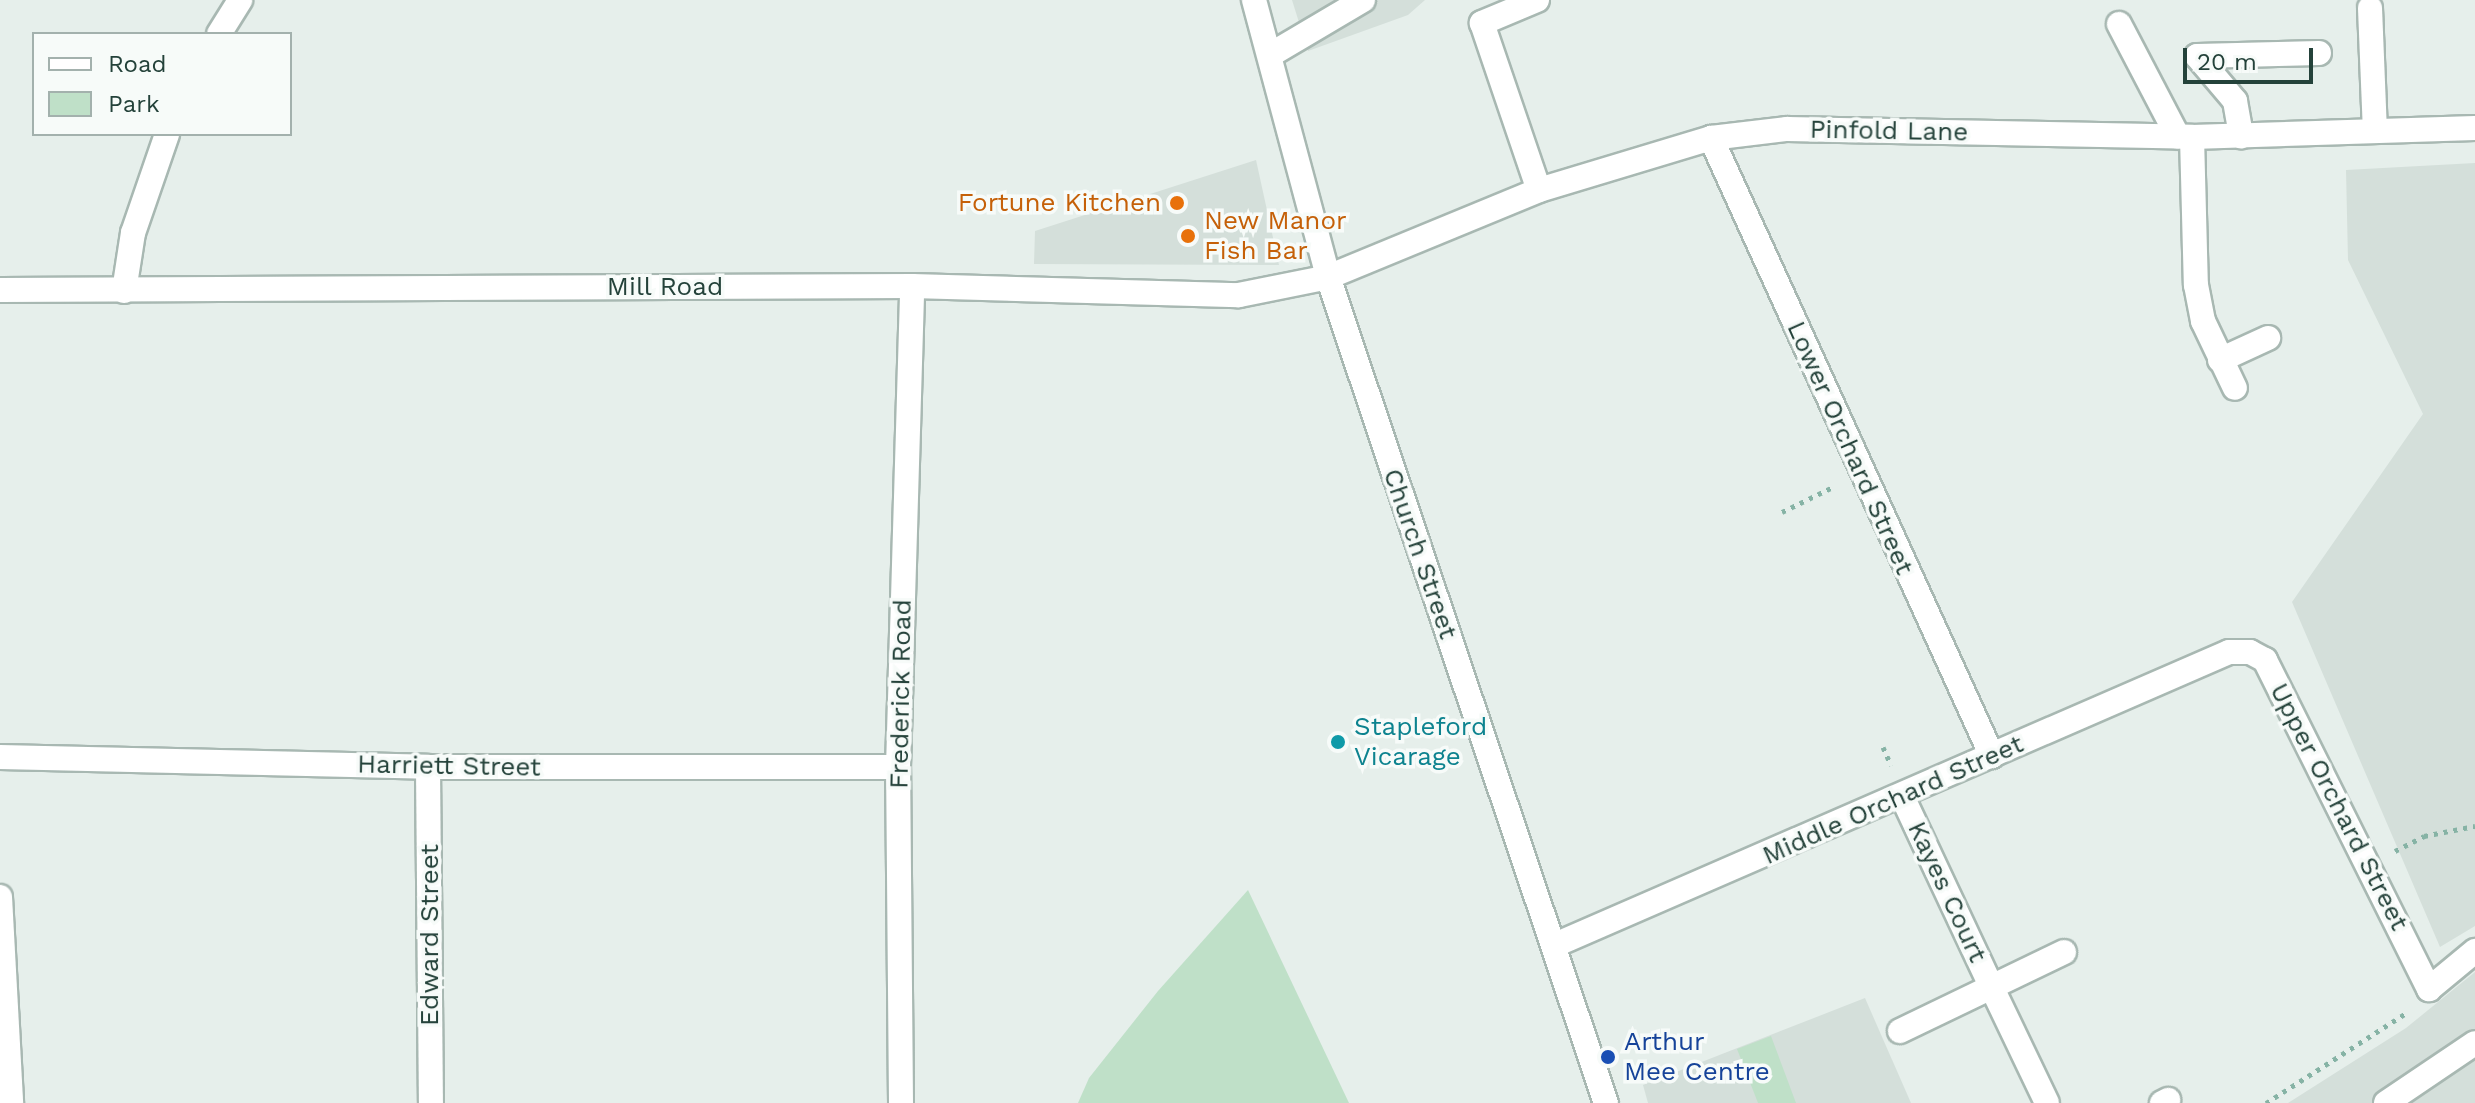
<!DOCTYPE html>
<style>
body{margin:0}
#map{position:relative;width:2475px;height:1103px;overflow:hidden;background:#e6efeb;font-family:"Work Sans",sans-serif}
div>[style]{position:absolute}
[style*='--x']{left:calc(var(--x)*1px);top:calc(var(--y)*1px);width:calc(var(--w)*1px);rotate:calc(var(--a)*1deg)}
.built>*{inset:0;background:#d4dfda}
.green>*{inset:0;background:#bfe0c8}
.path>*{height:5px;margin-top:-2.5px;transform-origin:0;background:repeating-linear-gradient(90deg,#86b3a5 0 4px,transparent 0 10px)}
.roads{filter:drop-shadow(2px 0 #a8b8b2) drop-shadow(-2px 0 #a8b8b2) drop-shadow(0 2px #a8b8b2) drop-shadow(0 -2px #a8b8b2)}
.service>*{height:24px;margin:-12px;padding:0 12px;transform-origin:12px;border-radius:12px;background:#fff}
.minor>*{height:24px;margin:-12px;padding:0 12px;transform-origin:12px;border-radius:12px;background:#fff}
.secondary>*{height:24px;margin:-12px;padding:0 12px;transform-origin:12px;border-radius:12px;background:#fff}
.dots>*{width:22px;height:22px;translate:-50% -50%;box-sizing:border-box;border:4px solid #f7fbf9;border-radius:50%}
span{translate:-50% -50%;white-space:nowrap;text-align:center;line-height:1.15;-webkit-text-stroke:7px #f7fbf9;paint-order:stroke}
.street-label{font-size:26px;color:#24423a}
.food-label{font-size:26px;color:#c56008}
.right{translate:-100% -50%;text-align:right}
.left{translate:0 -50%;text-align:left}
.culture-label{font-size:26px;color:#0d838f}
.transit-label{font-size:26px;color:#164399}
.legend{position:absolute;left:32px;top:32px;width:260px;height:104px;box-sizing:border-box;background:#f7fbf9;border:2px solid #a3b1ad;margin:0;padding:10px 14px;list-style:none;font-size:24px;color:#24423a}
.legend li{display:flex;align-items:center;gap:16px;height:40px}
.legend b{width:40px;border:2px solid #a3b1ad}
.scale{position:absolute;left:2183px;top:48px;width:130px;height:36px;box-sizing:border-box;border:4px solid #24423a;border-top:0;padding-left:10px;font-size:24px;line-height:28px;white-space:nowrap;color:#24423a;-webkit-text-stroke:6px #f7fbf9;paint-order:stroke}
</style>
<div id="map">
<div class="built">
<i style="clip-path:polygon(1292px 0,1425px 0,1408px 15px,1308px 51px)"></i>
<i style="clip-path:polygon(1256px 160px,1279px 265px,1034px 264px,1035px 231px)"></i>
<i style="clip-path:polygon(2475px 163px,2475px 926px,2440px 947px,2292px 602px,2423px 414px,2348px 260px,2346px 170px)"></i>
<i style="clip-path:polygon(2475px 972px,2475px 1103px,2288px 1103px,2406px 1028px)"></i>
<i style="clip-path:polygon(1865px 998px,1911px 1103px,1648px 1103px,1643px 1085px)"></i>
</div>
<div class="green">
<i style="clip-path:polygon(1248px 890px,1349px 1103px,1078px 1103px,1089px 1078px,1158px 991px)"></i>
<i style="clip-path:polygon(1771px 1036px,1796px 1103px,1758px 1103px,1737px 1049px)"></i>
</div>
<div class="path">
<i style="--x:1782;--y:512;--w:59;--a:-26.1"></i>
<i style="--x:1883;--y:747;--w:20;--a:66"></i>
<i style="--x:2395;--y:851;--w:33;--a:-27"></i>
<i style="--x:2424;--y:836;--w:52;--a:-11.1"></i>
<i style="--x:2266;--y:1103;--w:166;--a:-32.7"></i>
</div>
<div class="roads">
<div class="service">
<i style="--x:1537;--y:0;--w:60;--a:157.3"></i>
<i style="--x:1482;--y:23;--w:176;--a:71.2"></i>
<i style="--x:2370;--y:8;--w:123;--a:87.7"></i>
<i style="--x:2119;--y:24;--w:127;--a:62.4"></i>
<i style="--x:1270;--y:55;--w:108;--a:-30.6"></i>
<i style="--x:2197;--y:56;--w:122;--a:-1.4"></i>
<i style="--x:2197;--y:56;--w:59;--a:49.8"></i>
<i style="--x:2235;--y:101;--w:36;--a:80"></i>
<i style="--x:1992;--y:988;--w:127;--a:64.4"></i>
<i style="--x:2429;--y:989;--w:60;--a:-39.6"></i>
<i style="--x:2162;--y:1103;--w:7;--a:-27"></i>
<i style="--x:2386;--y:1103;--w:107;--a:-34"></i>
</div>
<div class="minor">
<i style="--x:219;--y:34;--w:40;--a:-58"></i>
<i style="--x:2192;--y:137;--w:148;--a:88.5"></i>
<i style="--x:2196;--y:285;--w:37;--a:79"></i>
<i style="--x:2203;--y:321;--w:74;--a:64.5"></i>
<i style="--x:1711;--y:138;--w:679;--a:65.55"></i>
<i style="--x:0;--y:290;--w:912;--a:-0.25"></i>
<i style="--x:912;--y:286;--w:327;--a:1.6"></i>
<i style="--x:1239;--y:295;--w:91;--a:-11.4"></i>
<i style="--x:1328;--y:277;--w:228;--a:-22.4"></i>
<i style="--x:1539;--y:190;--w:180;--a:-16.8"></i>
<i style="--x:1711;--y:138;--w:77;--a:-6.8"></i>
<i style="--x:1787;--y:129;--w:405;--a:1.1"></i>
<i style="--x:2192;--y:137;--w:283;--a:-1.8"></i>
<i style="--x:124;--y:291;--w:59;--a:-81.2"></i>
<i style="--x:133;--y:233;--w:105;--a:-71"></i>
<i style="--x:2220;--y:360;--w:53;--a:-24.6"></i>
<i style="--x:0;--y:757;--w:428;--a:1.3"></i>
<i style="--x:428;--y:767;--w:470;--a:0"></i>
<i style="--x:428;--y:767;--w:336;--a:89.5"></i>
<i style="--x:1902;--y:796;--w:212;--a:64.9"></i>
<i style="--x:0;--y:897;--w:206;--a:86.9"></i>
<i style="--x:1555;--y:945;--w:735;--a:-23.5"></i>
<i style="--x:2229;--y:652;--w:21;--a:0"></i>
<i style="--x:2250;--y:652;--w:17;--a:28"></i>
<i style="--x:2265;--y:660;--w:368;--a:63.5"></i>
<i style="--x:1900;--y:1031;--w:182;--a:-25.7"></i>
<i style="--x:901;--y:1103;--w:336;--a:-90.5"></i>
<i style="--x:898;--y:767;--w:481;--a:-88.3"></i>
</div>
<div class="secondary">
<i style="--x:1254;--y:0;--w:287;--a:75"></i>
<i style="--x:1328;--y:277;--w:872;--a:71.4"></i>
</div>
</div>
<div class="dots">
<i style="left:1177px;top:203px;background:#e8710a"></i>
<i style="left:1188px;top:236px;background:#e8710a"></i>
<i style="left:1338px;top:742px;background:#0f9aa8"></i>
<i style="left:1608px;top:1057px;background:#1a4fb4"></i>
</div>
<div class="street-label">
<span style="left:1889px;top:131px;rotate:1deg">Pinfold Lane</span>
<span style="left:665px;top:287px">Mill Road</span>
<span style="left:1850px;top:448px;rotate:66deg">Lower Orchard Street</span>
<span style="left:1420px;top:554px;rotate:71deg">Church Street</span>
<span style="left:901px;top:694px;rotate:-89deg">Frederick Road</span>
<span style="left:449px;top:766px;rotate:1deg">Harriett Street</span>
<span style="left:1893px;top:800px;rotate:-24deg">Middle Orchard Street</span>
<span style="left:2339px;top:807px;rotate:63deg">Upper Orchard Street</span>
<span style="left:1947px;top:892px;rotate:65deg">Kayes Court</span>
<span style="left:430px;top:935px;rotate:-90deg">Edward Street</span>
</div>
<div class="food-label">
<span class="right" style="left:1161px;top:203px">Fortune Kitchen</span>
<span class="left" style="left:1204px;top:236px">New Manor<br>Fish Bar</span>
</div>
<div class="culture-label">
<span class="left" style="left:1354px;top:742px">Stapleford<br>Vicarage</span>
</div>
<div class="transit-label">
<span class="left" style="left:1624px;top:1057px">Arthur<br>Mee Centre</span>
</div>
<ul class="legend">
<li><b style="height:10px;background:#fff"></b>Road</li>
<li><b style="height:22px;background:#bfe0c8"></b>Park</li>
</ul>
<div class="scale">20 m</div>
</div>
